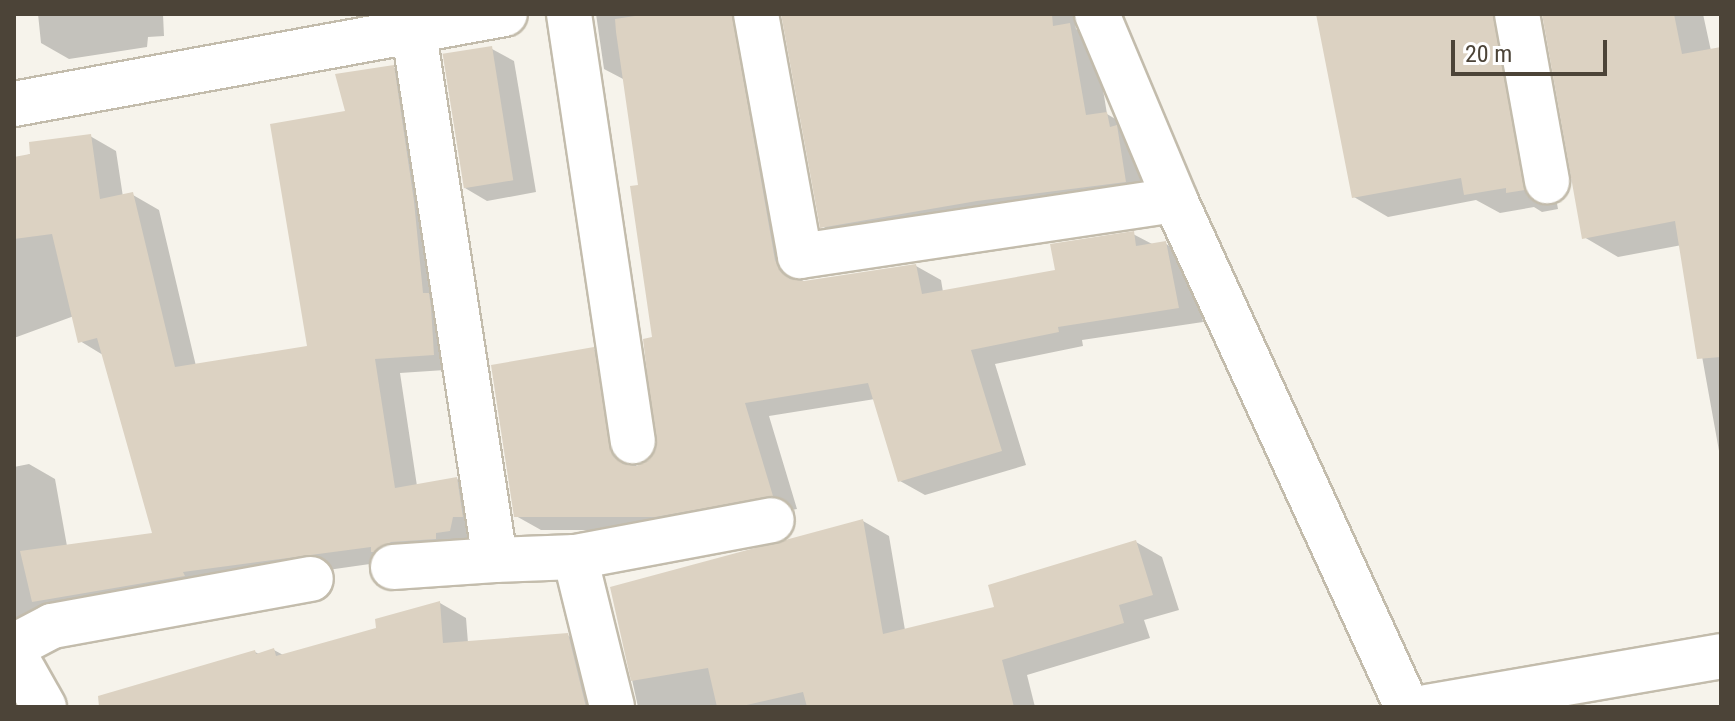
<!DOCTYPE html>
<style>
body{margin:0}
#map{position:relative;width:1735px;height:721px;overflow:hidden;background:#f6f3eb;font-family:"Roboto Condensed",sans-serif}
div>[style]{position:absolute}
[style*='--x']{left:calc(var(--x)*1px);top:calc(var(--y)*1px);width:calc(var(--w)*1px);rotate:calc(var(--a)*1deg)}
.shadow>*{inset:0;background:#0003}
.building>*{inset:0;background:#dcd2c2;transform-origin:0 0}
.roads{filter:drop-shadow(2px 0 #c3bcac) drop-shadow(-2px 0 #c3bcac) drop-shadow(0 2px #c3bcac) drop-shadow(0 -2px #c3bcac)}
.minor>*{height:44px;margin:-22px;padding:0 22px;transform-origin:22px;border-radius:22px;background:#fff}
span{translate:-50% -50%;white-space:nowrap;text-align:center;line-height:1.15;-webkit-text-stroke:6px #fff;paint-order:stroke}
.frame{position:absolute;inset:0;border:16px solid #4c4438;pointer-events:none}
.scale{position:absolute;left:1451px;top:40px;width:156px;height:36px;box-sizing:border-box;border:4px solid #4c4438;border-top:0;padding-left:10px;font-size:24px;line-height:28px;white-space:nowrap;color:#4c4438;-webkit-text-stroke:6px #fff;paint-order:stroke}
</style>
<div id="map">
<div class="shadow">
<i style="clip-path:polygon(38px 14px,163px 14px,164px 36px,148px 37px,147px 47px,69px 59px,41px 43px)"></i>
<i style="clip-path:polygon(596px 14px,734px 14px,757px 27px,803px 283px,916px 266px,941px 280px,943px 292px,1057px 272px,1133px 234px,1154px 245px,1166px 244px,1191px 258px,1203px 322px,1082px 340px,1083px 346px,995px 364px,1026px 465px,925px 495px,900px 481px,875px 399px,769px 416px,797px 509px,681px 530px,541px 530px,516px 516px,593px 349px,618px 364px,637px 468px,650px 462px,658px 450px,654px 339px,640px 187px,625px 80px,604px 69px)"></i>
<i style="clip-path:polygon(782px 14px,1074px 14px,1076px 29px,1095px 40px,1107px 114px,1132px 129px,1151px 196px,847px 241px,822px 226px)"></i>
<i style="clip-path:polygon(1318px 14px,1535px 14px,1526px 38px,1558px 209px,1542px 212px,1534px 207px,1500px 213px,1476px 200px,1388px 217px,1354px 197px)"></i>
<i style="clip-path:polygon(1544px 14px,1703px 14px,1711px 51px,1721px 49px,1721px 462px,1682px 245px,1618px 257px,1584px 237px)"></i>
<i style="clip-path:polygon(492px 49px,514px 61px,536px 192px,487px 201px,465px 188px)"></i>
<i style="clip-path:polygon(393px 67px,419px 82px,460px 369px,400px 373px,417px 486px,457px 479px,483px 494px,475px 545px,391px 561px,208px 587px,47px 628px,28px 707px,14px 707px,14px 467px,29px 464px,55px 479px,67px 546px,155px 535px,103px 355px,80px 341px,74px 316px,14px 338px,14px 159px,90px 136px,116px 151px,123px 197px,133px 195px,159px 210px,196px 366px,309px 348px,347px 113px)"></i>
<i style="clip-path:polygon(863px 521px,889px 536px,905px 630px,997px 609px,1136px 542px,1162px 557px,1179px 610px,1144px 620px,1150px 638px,1027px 675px,1035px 707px,638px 707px,612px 589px)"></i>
<i style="clip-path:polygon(440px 603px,466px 618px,468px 643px,567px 635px,594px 650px,608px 707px,173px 707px,255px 652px,259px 654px,274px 650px,285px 656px,378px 630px)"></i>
</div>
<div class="building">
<i style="clip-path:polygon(648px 14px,732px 14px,775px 260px,780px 271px,790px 279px,804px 281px,916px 264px,922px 294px,1055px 270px,1050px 244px,1134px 231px,1136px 246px,1166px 241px,1179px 308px,1058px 327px,1059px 332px,971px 350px,1002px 451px,898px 482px,868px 383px,745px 403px,773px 496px,655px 517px,514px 517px,491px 365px,594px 347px,613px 456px,623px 464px,636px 466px,649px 460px,656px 449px,643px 339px,652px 337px,630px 186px,638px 185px,616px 32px,615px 19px)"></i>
<i style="clip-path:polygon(781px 14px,1052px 14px,1053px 26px,1070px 23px,1086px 115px,1107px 112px,1110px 127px,1117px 125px,1126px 182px,977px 201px,820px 228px)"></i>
<i style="clip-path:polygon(1316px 14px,1493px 14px,1525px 190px,1506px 193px,1506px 188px,1464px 195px,1461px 178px,1352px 198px)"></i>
<i style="clip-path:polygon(1542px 14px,1674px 14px,1682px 54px,1721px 47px,1721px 357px,1697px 359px,1675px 221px,1582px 239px)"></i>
<i style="left:492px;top:46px;width:136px;height:50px;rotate:81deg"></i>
<i style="clip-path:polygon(394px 65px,414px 201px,423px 293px,429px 293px,431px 307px,434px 355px,375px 359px,395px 488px,457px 477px,463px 517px,453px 517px,450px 531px,436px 533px,436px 539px,391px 542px,374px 552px,371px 552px,371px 547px,183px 572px,185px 576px,32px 602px,20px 551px,152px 533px,97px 338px,78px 343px,52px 234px,14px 239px,14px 157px,30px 154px,29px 142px,91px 134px,100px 199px,133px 192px,175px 367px,307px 346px,270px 124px,345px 111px,335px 74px)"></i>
<i style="clip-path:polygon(863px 519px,883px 634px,994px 607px,988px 585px,1136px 540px,1153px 595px,1119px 605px,1124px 623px,1002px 660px,1014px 707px,807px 707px,803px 692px,738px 707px,717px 707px,708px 668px,631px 681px,610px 587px)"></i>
<i style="clip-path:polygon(440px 601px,443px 643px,568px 633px,586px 707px,99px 707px,98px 696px,255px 650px,256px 654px,274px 648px,276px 656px,376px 628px,375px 619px)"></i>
</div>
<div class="roads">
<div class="minor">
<i style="--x:411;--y:14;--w:552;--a:81.25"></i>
<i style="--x:495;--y:560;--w:80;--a:-2.1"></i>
<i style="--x:575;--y:557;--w:154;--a:76.1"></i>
<i style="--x:569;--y:14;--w:432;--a:81.5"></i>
<i style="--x:756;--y:14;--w:246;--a:79.7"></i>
<i style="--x:800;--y:256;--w:379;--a:-8.5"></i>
<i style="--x:1097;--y:14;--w:202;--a:67.2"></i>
<i style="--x:1175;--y:200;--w:558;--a:65.41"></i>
<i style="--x:1517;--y:14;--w:170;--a:79.8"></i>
<i style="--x:14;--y:104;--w:499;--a:-10.4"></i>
<i style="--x:575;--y:557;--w:200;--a:-10.6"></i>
<i style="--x:393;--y:567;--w:102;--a:-3.9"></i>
<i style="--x:14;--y:646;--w:43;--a:-27.8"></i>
<i style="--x:52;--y:626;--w:263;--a:-10.3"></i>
<i style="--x:14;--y:654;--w:61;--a:60.5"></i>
<i style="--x:1427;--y:707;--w:298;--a:-9.8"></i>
</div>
</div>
<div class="frame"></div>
<div class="scale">20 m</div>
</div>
